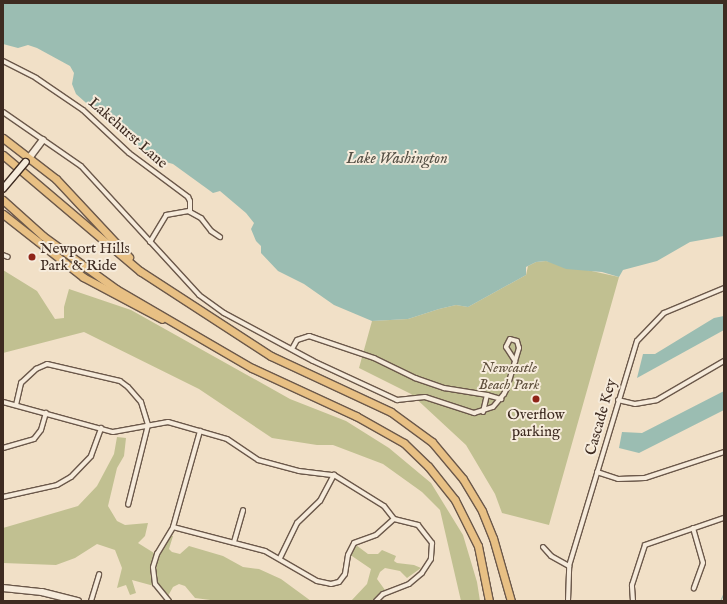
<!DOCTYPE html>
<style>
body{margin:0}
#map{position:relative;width:727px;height:604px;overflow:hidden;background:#f1e0c7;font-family:"IM FELL English",serif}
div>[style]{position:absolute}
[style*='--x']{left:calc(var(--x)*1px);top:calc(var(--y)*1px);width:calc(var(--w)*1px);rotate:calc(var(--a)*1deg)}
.green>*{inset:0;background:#c1c091}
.water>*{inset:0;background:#9bbdb2}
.stream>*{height:1px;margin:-0.5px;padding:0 0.5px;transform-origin:0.5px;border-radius:0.5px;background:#9bbdb2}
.roads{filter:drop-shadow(1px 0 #6b584a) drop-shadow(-1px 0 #6b584a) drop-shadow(0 1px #6b584a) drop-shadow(0 -1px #6b584a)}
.street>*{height:4px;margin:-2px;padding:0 2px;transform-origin:2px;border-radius:2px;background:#f6ebdb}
.secondary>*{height:5.5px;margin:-2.75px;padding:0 2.75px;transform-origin:2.75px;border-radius:2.75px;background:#f6ebdb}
.highway>*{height:7px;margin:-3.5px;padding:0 3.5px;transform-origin:3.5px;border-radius:3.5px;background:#e8c084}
.bridges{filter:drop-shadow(1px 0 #3e2b21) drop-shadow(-1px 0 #3e2b21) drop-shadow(0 1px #3e2b21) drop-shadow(0 -1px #3e2b21)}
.secondary-bridge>*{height:5.5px;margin:-2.75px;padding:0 2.75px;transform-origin:2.75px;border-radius:2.75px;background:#f6ebdb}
.dots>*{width:11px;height:11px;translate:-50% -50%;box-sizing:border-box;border:2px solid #f6ebdb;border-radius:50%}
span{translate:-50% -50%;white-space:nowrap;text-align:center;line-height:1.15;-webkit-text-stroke:4px #f6ebdb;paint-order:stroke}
.street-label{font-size:15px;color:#3e2b21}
.poi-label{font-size:15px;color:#3e2b21}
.left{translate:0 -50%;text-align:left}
.park-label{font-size:15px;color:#5f503d;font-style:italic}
.water-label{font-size:16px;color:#555045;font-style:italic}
.frame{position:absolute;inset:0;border:4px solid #3e2b21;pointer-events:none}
</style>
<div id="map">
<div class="green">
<i style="clip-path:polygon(546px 261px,619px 277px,549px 525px,502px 513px,495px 494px,466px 445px,411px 394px,359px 368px,372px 321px,408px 319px,439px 309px,456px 305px,468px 307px,526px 275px,528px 266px,536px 262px)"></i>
<i style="clip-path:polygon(3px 270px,37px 291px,55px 319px,64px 318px,64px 307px,69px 289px,131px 310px,290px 399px,346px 421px,389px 448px,431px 483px,463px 535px,477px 582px,480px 601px,461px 601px,440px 510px,422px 492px,383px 464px,333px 445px,317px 445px,272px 438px,199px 389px,84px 332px,3px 353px)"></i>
<i style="clip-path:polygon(117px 437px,126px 438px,124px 456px,117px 468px,108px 506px,117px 521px,125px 525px,148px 523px,145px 536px,138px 543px,154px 553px,150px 573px,154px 586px,132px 580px,136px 593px,130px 595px,126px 585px,117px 588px,122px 568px,115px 550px,97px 544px,75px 558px,56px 565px,3px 563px,3px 528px,78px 506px,97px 486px,114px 454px)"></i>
<i style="clip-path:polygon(170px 535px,173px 536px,169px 549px,172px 552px,180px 554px,189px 546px,223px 556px,243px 567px,259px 569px,281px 579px,311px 601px,218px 601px,195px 598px,185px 586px,179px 584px,173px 587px,168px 596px,155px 579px,157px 561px)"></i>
<i style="clip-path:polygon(356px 545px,368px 554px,378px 554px,382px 550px,396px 556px,394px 561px,397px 563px,414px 565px,421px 568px,407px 578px,400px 571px,385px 568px,380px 572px,377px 579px,385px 590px,374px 601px,351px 601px,367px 584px,371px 569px,349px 554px)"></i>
</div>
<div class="water">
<i style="clip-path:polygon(3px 3px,724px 3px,724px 236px,690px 242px,657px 261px,623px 270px,619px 277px,602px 272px,566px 269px,546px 261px,536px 262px,526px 267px,526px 275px,468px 307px,456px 305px,439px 309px,408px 319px,372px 321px,334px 305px,304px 284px,278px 271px,261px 253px,261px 246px,256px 241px,251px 229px,254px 223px,246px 213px,220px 191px,213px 193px,173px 164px,159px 160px,127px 139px,76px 94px,72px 84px,74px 73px,70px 66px,37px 48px,28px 45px,18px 48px,3px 44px)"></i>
<i style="clip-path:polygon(724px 316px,724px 330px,637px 378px,643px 354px,655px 354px,714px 318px)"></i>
<i style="clip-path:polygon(724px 391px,724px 410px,639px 453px,619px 448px,622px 432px,642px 433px)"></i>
</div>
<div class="stream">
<i style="--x:720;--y:601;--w:10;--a:-66"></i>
</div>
<div class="roads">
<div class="street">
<i style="--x:3;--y:61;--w:37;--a:27"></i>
<i style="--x:36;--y:78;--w:57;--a:34.2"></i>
<i style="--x:83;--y:110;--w:63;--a:43.1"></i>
<i style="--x:129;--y:153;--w:74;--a:36.7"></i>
<i style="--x:188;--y:197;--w:4;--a:63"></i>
<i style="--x:190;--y:201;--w:11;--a:90"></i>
<i style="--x:190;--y:212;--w:13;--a:29"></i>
<i style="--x:201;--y:218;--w:16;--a:52"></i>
<i style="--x:211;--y:231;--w:11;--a:34"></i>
<i style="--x:3;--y:112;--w:95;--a:34.7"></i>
<i style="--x:81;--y:166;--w:175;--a:47.5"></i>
<i style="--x:199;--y:295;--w:31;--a:36"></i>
<i style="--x:224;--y:313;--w:101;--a:28.3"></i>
<i style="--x:313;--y:361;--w:93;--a:24.9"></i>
<i style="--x:397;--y:400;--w:28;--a:-6"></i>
<i style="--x:425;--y:397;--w:52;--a:18.1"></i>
<i style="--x:474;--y:413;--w:20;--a:-18"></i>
<i style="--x:493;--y:407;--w:17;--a:-50"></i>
<i style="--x:504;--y:394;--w:7;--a:-63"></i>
<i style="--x:507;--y:388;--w:42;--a:-73.3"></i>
<i style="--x:519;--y:348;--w:7;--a:-106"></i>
<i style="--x:517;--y:341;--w:7;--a:-164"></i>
<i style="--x:510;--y:339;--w:9;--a:117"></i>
<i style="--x:506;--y:347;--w:17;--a:57"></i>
<i style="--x:150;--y:242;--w:31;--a:-59"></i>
<i style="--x:166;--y:215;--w:23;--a:-10"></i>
<i style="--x:3;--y:255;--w:5;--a:22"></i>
<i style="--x:292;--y:349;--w:10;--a:-61"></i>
<i style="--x:297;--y:340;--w:13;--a:-18"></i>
<i style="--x:309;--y:336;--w:69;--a:18.7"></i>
<i style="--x:374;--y:358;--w:46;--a:26"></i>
<i style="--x:415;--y:378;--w:31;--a:19"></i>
<i style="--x:444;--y:388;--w:44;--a:9.2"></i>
<i style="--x:618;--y:400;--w:17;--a:13"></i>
<i style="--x:635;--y:404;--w:22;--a:-10"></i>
<i style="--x:657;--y:400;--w:78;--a:-30.2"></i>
<i style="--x:3;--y:402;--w:114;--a:15.3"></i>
<i style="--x:113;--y:432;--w:56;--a:-10.3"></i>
<i style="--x:168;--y:422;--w:61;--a:16.1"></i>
<i style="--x:227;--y:439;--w:37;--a:34"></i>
<i style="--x:258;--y:460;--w:42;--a:15"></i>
<i style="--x:299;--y:471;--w:35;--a:7"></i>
<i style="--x:334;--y:475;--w:59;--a:31.8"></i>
<i style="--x:384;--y:506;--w:16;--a:52"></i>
<i style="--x:394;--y:519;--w:25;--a:14"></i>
<i style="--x:418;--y:525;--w:23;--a:52"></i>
<i style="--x:432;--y:543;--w:16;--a:94"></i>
<i style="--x:431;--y:559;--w:17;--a:123"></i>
<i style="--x:422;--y:573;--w:17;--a:140"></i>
<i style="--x:409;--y:584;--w:28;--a:159"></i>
<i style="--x:383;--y:594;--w:10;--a:135"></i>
<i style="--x:16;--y:405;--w:23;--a:-77"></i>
<i style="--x:21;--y:383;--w:21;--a:-43"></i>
<i style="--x:36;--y:369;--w:12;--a:-24"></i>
<i style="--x:47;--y:364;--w:75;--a:13.1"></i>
<i style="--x:120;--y:381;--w:10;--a:37"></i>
<i style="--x:128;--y:387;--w:20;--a:49"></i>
<i style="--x:141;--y:402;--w:24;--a:73"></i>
<i style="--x:148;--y:425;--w:82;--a:104"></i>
<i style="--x:483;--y:412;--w:17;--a:-77"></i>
<i style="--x:487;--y:395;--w:15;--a:16"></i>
<i style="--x:3;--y:448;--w:32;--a:-16"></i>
<i style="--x:34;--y:439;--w:11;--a:-52"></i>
<i style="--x:41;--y:430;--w:18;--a:-74"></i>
<i style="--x:597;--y:472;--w:22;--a:18"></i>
<i style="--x:618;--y:479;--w:27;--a:-2"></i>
<i style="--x:645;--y:478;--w:83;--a:-18.2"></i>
<i style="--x:3;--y:497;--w:55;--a:-12.5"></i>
<i style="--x:57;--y:485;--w:16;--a:-30"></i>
<i style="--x:71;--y:477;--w:29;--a:-46"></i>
<i style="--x:91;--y:456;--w:30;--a:-70"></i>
<i style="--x:173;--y:527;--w:95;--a:14.6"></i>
<i style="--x:265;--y:551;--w:60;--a:30"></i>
<i style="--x:317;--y:581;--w:14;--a:12"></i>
<i style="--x:331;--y:584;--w:8;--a:-14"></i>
<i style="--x:339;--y:582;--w:10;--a:-53"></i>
<i style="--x:345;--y:574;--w:19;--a:-81"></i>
<i style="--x:348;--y:555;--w:13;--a:-63"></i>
<i style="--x:354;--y:543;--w:23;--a:-20"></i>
<i style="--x:376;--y:535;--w:24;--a:-42"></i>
<i style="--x:693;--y:528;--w:36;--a:74"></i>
<i style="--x:703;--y:563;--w:27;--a:110"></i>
<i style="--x:234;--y:542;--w:33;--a:-74"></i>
<i style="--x:543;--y:547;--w:12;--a:48"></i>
<i style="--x:551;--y:556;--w:21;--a:29"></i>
<i style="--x:280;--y:558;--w:39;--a:-64"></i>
<i style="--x:297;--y:523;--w:32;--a:-44"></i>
<i style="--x:320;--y:501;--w:30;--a:-62"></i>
<i style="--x:91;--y:601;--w:28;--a:-73"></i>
<i style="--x:169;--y:601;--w:22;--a:-129"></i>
<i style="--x:155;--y:584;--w:17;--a:-97"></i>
<i style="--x:153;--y:567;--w:14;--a:-73"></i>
<i style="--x:157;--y:554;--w:31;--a:-59"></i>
<i style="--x:173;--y:527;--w:100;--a:-74.3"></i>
<i style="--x:568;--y:601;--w:35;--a:-88"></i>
<i style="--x:569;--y:566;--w:235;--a:-73.2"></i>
<i style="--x:637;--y:341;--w:39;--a:-46"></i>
<i style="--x:664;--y:313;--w:65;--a:-22.6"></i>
<i style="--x:633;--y:601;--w:16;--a:-94"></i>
<i style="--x:632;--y:585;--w:42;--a:-72"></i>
<i style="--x:645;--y:545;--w:83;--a:-18.9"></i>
</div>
<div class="secondary">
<i style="--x:27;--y:161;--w:26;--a:-53"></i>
<i style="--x:3;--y:588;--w:39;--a:6"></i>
<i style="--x:42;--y:592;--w:37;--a:14"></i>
</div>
<div class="highway">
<i style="--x:3;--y:138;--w:67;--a:37.7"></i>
<i style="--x:56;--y:179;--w:107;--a:46.9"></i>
<i style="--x:3;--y:155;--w:180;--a:40.3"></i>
<i style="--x:140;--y:271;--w:156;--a:33"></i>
<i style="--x:271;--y:356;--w:132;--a:25"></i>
<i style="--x:391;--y:412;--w:51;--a:36.2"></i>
<i style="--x:432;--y:442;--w:48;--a:50"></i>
<i style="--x:463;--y:479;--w:37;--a:59"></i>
<i style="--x:482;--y:511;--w:29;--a:68"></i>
<i style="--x:493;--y:538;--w:66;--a:74.1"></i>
<i style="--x:3;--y:200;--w:54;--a:42"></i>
<i style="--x:43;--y:236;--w:90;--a:36"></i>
<i style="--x:116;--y:289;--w:157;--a:30.2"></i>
<i style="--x:252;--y:368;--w:115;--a:24.8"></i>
<i style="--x:356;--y:416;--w:55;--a:29.4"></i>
<i style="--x:404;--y:443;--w:33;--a:44"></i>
<i style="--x:428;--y:466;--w:43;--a:51.5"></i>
<i style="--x:455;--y:500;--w:51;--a:63.4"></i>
<i style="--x:478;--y:546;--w:56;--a:78.7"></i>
<i style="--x:3;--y:214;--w:102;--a:38.2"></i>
<i style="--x:83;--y:277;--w:89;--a:28"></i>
</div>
</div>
<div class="bridges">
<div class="secondary-bridge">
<i style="--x:3;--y:189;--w:35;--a:-50"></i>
</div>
</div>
<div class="dots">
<i style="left:32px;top:257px;background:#8f2418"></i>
<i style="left:536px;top:399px;background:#8f2418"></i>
</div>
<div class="street-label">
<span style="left:128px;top:133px;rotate:41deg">Lakehurst Lane</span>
<span style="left:601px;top:417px;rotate:-74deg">Cascade Key</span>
</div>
<div class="poi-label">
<span class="left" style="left:40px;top:257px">Newport Hills<br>Park &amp; Ride</span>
<span style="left:536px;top:423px">Overflow<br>parking</span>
</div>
<div class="park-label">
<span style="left:509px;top:376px">Newcastle<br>Beach Park</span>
</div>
<div class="water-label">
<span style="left:397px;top:159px">Lake Washington</span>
</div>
<div class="frame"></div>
</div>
